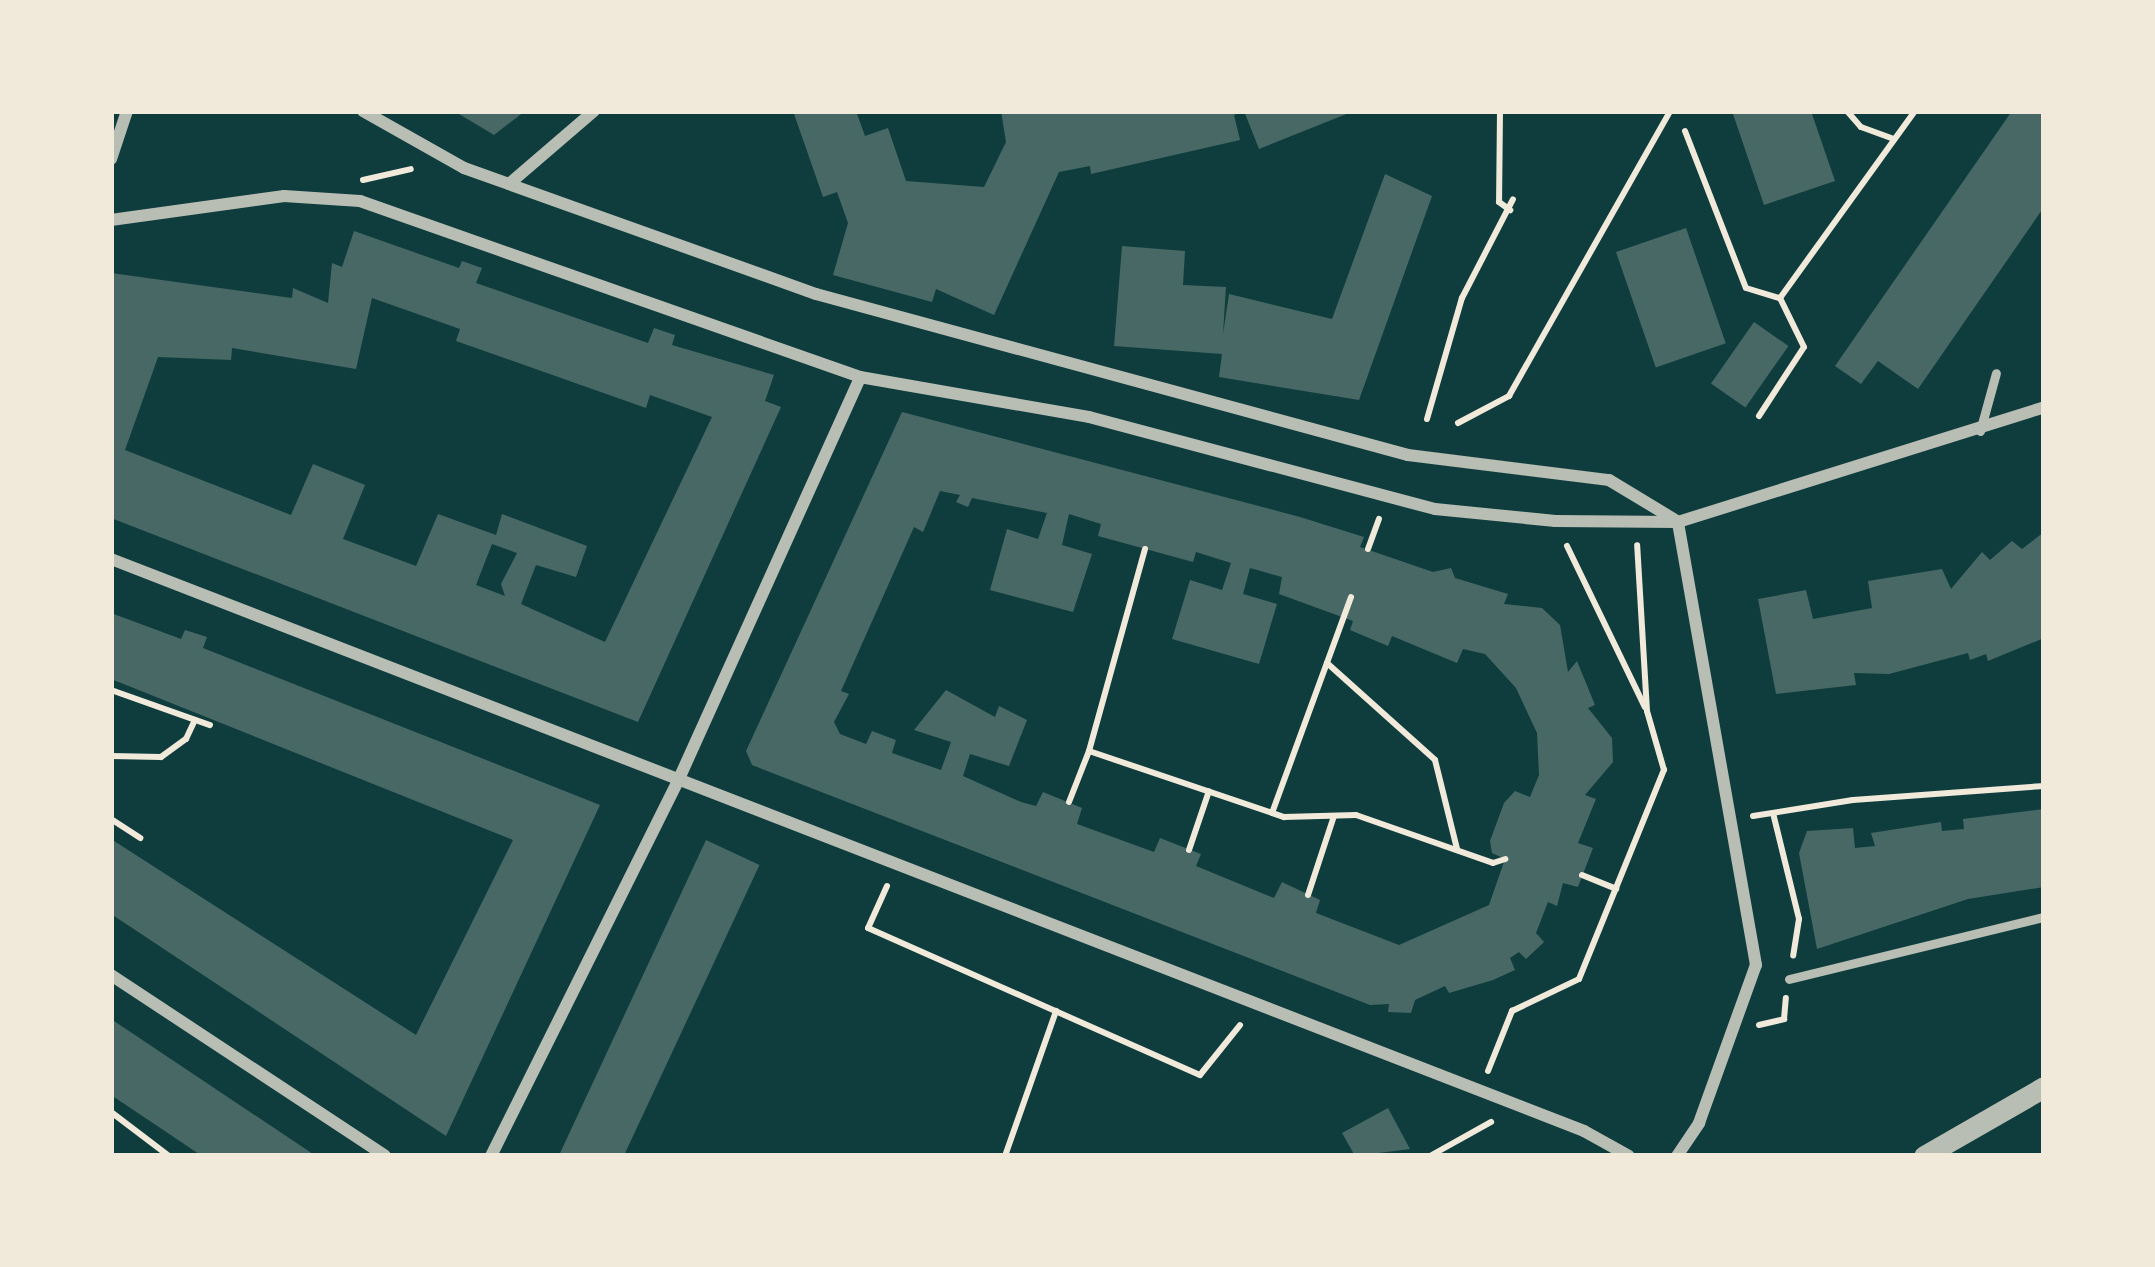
<!DOCTYPE html>
<style>
body{margin:0}
#map{position:relative;width:2155px;height:1267px;overflow:hidden;background:#0f3d3e;font-family:Arial,sans-serif}
div>[style]{position:absolute}
[style*='--x']{left:calc(var(--x)*1px);top:calc(var(--y)*1px);width:calc(var(--w)*1px);rotate:calc(var(--a)*1deg)}
.building>*{inset:0;background:#486865;transform-origin:0 0}
.path>*{height:6px;margin:-3px;padding:0 3px;transform-origin:3px;border-radius:3px;background:#f1e9da}
.service>*{height:9px;margin:-4.5px;padding:0 4.5px;transform-origin:4.5px;border-radius:4.5px;background:#b8beb3}
.minor>*{height:12px;margin:-6px;padding:0 6px;transform-origin:6px;border-radius:6px;background:#b8beb3}
.tertiary>*{height:21px;margin:-10.5px;padding:0 10.5px;transform-origin:10.5px;border-radius:10.5px;background:#b8beb3}
span{translate:-50% -50%;white-space:nowrap;text-align:center;line-height:1.15;-webkit-text-stroke:10px #f1e9da;paint-order:stroke}
.frame{position:absolute;inset:0;border:114px solid #f1e9da;pointer-events:none}
</style>
<div id="map">
<div class="building">
<i style="clip-path:polygon(454px 111px,525px 111px,494px 135px)"></i>
<i style="clip-path:polygon(793px 111px,856px 111px,865px 136px,888px 128px,906px 181px,984px 187px,1006px 142px,1001px 111px,1354px 111px,1259px 149px,1244px 111px,1234px 115px,1240px 140px,1091px 174px,1090px 166px,1059px 172px,994px 315px,936px 289px,932px 302px,833px 275px,848px 223px,837px 192px,823px 197px)"></i>
<i style="clip-path:polygon(1732px 111px,1811px 111px,1835px 181px,1764px 205px)"></i>
<i style="clip-path:polygon(2012px 111px,2044px 111px,2044px 207px,1918px 389px,1878px 361px,1861px 384px,1835px 366px)"></i>
<i style="clip-path:polygon(1385px 174px,1432px 196px,1359px 400px,1219px 377px,1222px 354px,1114px 346px,1122px 246px,1185px 251px,1183px 285px,1226px 287px,1223px 334px,1229px 294px,1332px 319px)"></i>
<i style="left:1686px;top:228px;width:122px;height:74px;rotate:71deg"></i>
<i style="clip-path:polygon(evenodd,354px 231px,459px 268px,462px 261px,482px 268px,476px 283px,648px 343px,654px 328px,675px 335px,672px 345px,774px 375px,765px 401px,781px 407px,638px 722px,111px 518px,111px 273px,292px 298px,293px 288px,328px 303px,332px 263px,342px 267px,354px 231px,372px 298px,460px 329px,456px 341px,646px 408px,650px 395px,712px 417px,605px 642px,521px 604px,536px 565px,576px 577px,587px 546px,502px 514px,496px 535px,438px 514px,416px 566px,343px 539px,365px 485px,313px 464px,291px 515px,125px 450px,158px 357px,231px 360px,232px 348px,356px 369px,372px 298px,354px 231px,492px 544px,517px 553px,501px 584px,505px 596px,476px 585px,492px 544px)"></i>
<i style="left:1754px;top:322px;width:42px;height:75px;rotate:35deg"></i>
<i style="clip-path:polygon(evenodd,902px 412px,1300px 517px,1364px 537px,1360px 547px,1433px 572px,1451px 568px,1455px 578px,1508px 594px,1504px 604px,1542px 608px,1560px 625px,1568px 672px,1577px 661px,1595px 705px,1588px 708px,1612px 738px,1613px 762px,1585px 795px,1596px 799px,1578px 843px,1593px 848px,1578px 887px,1563px 883px,1557px 906px,1548px 902px,1536px 933px,1544px 942px,1526px 959px,1519px 952px,1510px 958px,1515px 970px,1493px 980px,1449px 993px,1445px 986px,1415px 1000px,1411px 1013px,1388px 1012px,1389px 1004px,1370px 1005px,752px 765px,746px 751px,902px 412px,940px 491px,960px 495px,956px 502px,968px 507px,972px 498px,1047px 513px,1038px 539px,1007px 529px,990px 590px,1073px 612px,1092px 554px,1062px 545px,1069px 514px,1101px 524px,1098px 536px,1193px 562px,1196px 552px,1231px 563px,1222px 590px,1190px 580px,1172px 639px,1259px 664px,1277px 604px,1243px 594px,1250px 568px,1282px 577px,1279px 594px,1353px 621px,1350px 630px,1388px 646px,1392px 636px,1457px 663px,1463px 649px,1485px 654px,1516px 688px,1537px 733px,1539px 775px,1530px 797px,1515px 791px,1504px 803px,1490px 841px,1492px 853px,1505px 859px,1489px 905px,1399px 945px,1316px 913px,1320px 900px,1282px 882px,1274px 898px,1196px 866px,1201px 854px,1160px 838px,1154px 852px,1077px 824px,1082px 808px,1043px 792px,1036px 806px,1021px 802px,963px 776px,970px 754px,1009px 766px,1027px 720px,999px 706px,995px 717px,946px 690px,914px 730px,951px 742px,941px 770px,892px 753px,896px 740px,872px 731px,866px 744px,840px 734px,834px 722px,849px 694px,841px 691px,914px 527px,923px 532px,940px 491px)"></i>
<i style="clip-path:polygon(2044px 532px,2044px 638px,1988px 661px,1986px 654px,1970px 660px,1968px 653px,1889px 674px,1854px 673px,1856px 685px,1776px 694px,1758px 599px,1806px 590px,1813px 619px,1872px 608px,1868px 581px,1942px 569px,1951px 589px,1982px 552px,1990px 560px,2012px 541px,2022px 549px)"></i>
<i style="clip-path:polygon(111px 613px,181px 639px,185px 630px,207px 637px,203px 648px,600px 805px,446px 1136px,111px 914px,111px 839px,416px 1035px,513px 840px,111px 679px)"></i>
<i style="clip-path:polygon(2044px 809px,2044px 887px,1968px 899px,1817px 949px,1799px 853px,1807px 831px,1853px 828px,1855px 848px,1875px 846px,1871px 833px,1941px 822px,1942px 831px,1964px 829px,1963px 819px)"></i>
<i style="left:706px;top:840px;width:59px;height:348px;rotate:25deg"></i>
<i style="clip-path:polygon(111px 1019px,316px 1156px,202px 1156px,111px 1095px)"></i>
<i style="clip-path:polygon(1388px 1108px,1410px 1149px,1355px 1156px,1342px 1133px)"></i>
</div>
<div class="path">
<i style="--x:1500;--y:111;--w:91;--a:90.6"></i>
<i style="--x:1499;--y:202;--w:14;--a:36"></i>
<i style="--x:1847;--y:111;--w:21;--a:49"></i>
<i style="--x:1861;--y:127;--w:35;--a:20"></i>
<i style="--x:1685;--y:131;--w:168;--a:68.8"></i>
<i style="--x:1746;--y:288;--w:34;--a:17"></i>
<i style="--x:363;--y:180;--w:49;--a:-12.9"></i>
<i style="--x:1759;--y:416;--w:82;--a:-56.9"></i>
<i style="--x:1804;--y:347;--w:55;--a:-116.1"></i>
<i style="--x:1780;--y:298;--w:231;--a:-54.2"></i>
<i style="--x:1427;--y:419;--w:126;--a:-73.9"></i>
<i style="--x:1462;--y:298;--w:111;--a:-62.7"></i>
<i style="--x:1458;--y:423;--w:58;--a:-27.9"></i>
<i style="--x:1509;--y:396;--w:327;--a:-60.5"></i>
<i style="--x:1567;--y:546;--w:179;--a:64.2"></i>
<i style="--x:1145;--y:549;--w:210;--a:105.5"></i>
<i style="--x:1089;--y:751;--w:206;--a:18.7"></i>
<i style="--x:1284;--y:817;--w:72;--a:-1.6"></i>
<i style="--x:1356;--y:815;--w:145;--a:19.3"></i>
<i style="--x:1493;--y:863;--w:13;--a:-18"></i>
<i style="--x:1368;--y:549;--w:32;--a:-70"></i>
<i style="--x:1327;--y:663;--w:145;--a:41.9"></i>
<i style="--x:1435;--y:760;--w:92;--a:76.1"></i>
<i style="--x:111;--y:690;--w:105;--a:19.5"></i>
<i style="--x:111;--y:756;--w:50;--a:1.1"></i>
<i style="--x:161;--y:757;--w:31;--a:-36"></i>
<i style="--x:186;--y:739;--w:21;--a:-65"></i>
<i style="--x:1069;--y:802;--w:55;--a:-68.6"></i>
<i style="--x:1272;--y:813;--w:230;--a:-69.9"></i>
<i style="--x:1773;--y:813;--w:109;--a:76.2"></i>
<i style="--x:1799;--y:919;--w:37;--a:99"></i>
<i style="--x:1753;--y:816;--w:101;--a:-9.1"></i>
<i style="--x:1853;--y:800;--w:192;--a:-4.2"></i>
<i style="--x:111;--y:819;--w:35;--a:33"></i>
<i style="--x:1189;--y:850;--w:62;--a:-71.3"></i>
<i style="--x:1582;--y:875;--w:37;--a:22"></i>
<i style="--x:887;--y:886;--w:46;--a:114.3"></i>
<i style="--x:868;--y:928;--w:363;--a:23.9"></i>
<i style="--x:1200;--y:1075;--w:64;--a:-51.3"></i>
<i style="--x:1308;--y:895;--w:83;--a:-71.8"></i>
<i style="--x:1759;--y:1025;--w:26;--a:-13"></i>
<i style="--x:1784;--y:1019;--w:21;--a:-85"></i>
<i style="--x:1488;--y:1071;--w:65;--a:-68.2"></i>
<i style="--x:1512;--y:1011;--w:74;--a:-25.5"></i>
<i style="--x:1579;--y:979;--w:226;--a:-67.9"></i>
<i style="--x:1664;--y:770;--w:61;--a:-106.1"></i>
<i style="--x:1647;--y:711;--w:166;--a:-93.4"></i>
<i style="--x:111;--y:1112;--w:73;--a:37.2"></i>
<i style="--x:1005;--y:1156;--w:154;--a:-70.6"></i>
<i style="--x:1430;--y:1156;--w:70;--a:-29.1"></i>
</div>
<div class="service">
<i style="--x:1980;--y:431;--w:60;--a:-74.6"></i>
<i style="--x:1789;--y:979;--w:262;--a:-13.7"></i>
</div>
<div class="minor">
<i style="--x:363;--y:111;--w:116;--a:29.4"></i>
<i style="--x:464;--y:168;--w:374;--a:19.7"></i>
<i style="--x:816;--y:294;--w:614;--a:15.21"></i>
<i style="--x:1408;--y:455;--w:203;--a:7.1"></i>
<i style="--x:1609;--y:480;--w:79;--a:31.1"></i>
<i style="--x:111;--y:159;--w:51;--a:-71.6"></i>
<i style="--x:509;--y:184;--w:112;--a:-40.7"></i>
<i style="--x:111;--y:220;--w:175;--a:-7.9"></i>
<i style="--x:284;--y:196;--w:76;--a:3.8"></i>
<i style="--x:360;--y:201;--w:530;--a:19.39"></i>
<i style="--x:860;--y:377;--w:232;--a:9.9"></i>
<i style="--x:1089;--y:417;--w:358;--a:14.9"></i>
<i style="--x:1435;--y:509;--w:121;--a:5.7"></i>
<i style="--x:1555;--y:521;--w:123;--a:0.5"></i>
<i style="--x:1678;--y:522;--w:384;--a:-17.4"></i>
<i style="--x:111;--y:559;--w:1580;--a:21.22"></i>
<i style="--x:1584;--y:1131;--w:51;--a:29.1"></i>
<i style="--x:111;--y:975;--w:328;--a:33.4"></i>
<i style="--x:491;--y:1156;--w:419;--a:-63.5"></i>
<i style="--x:678;--y:781;--w:443;--a:-65.7"></i>
<i style="--x:1677;--y:1156;--w:40;--a:-56"></i>
<i style="--x:1699;--y:1123;--w:168;--a:-70.2"></i>
<i style="--x:1756;--y:965;--w:450;--a:-100"></i>
</div>
<div class="tertiary">
<i style="--x:1924;--y:1156;--w:138;--a:-29.9"></i>
</div>
<div class="frame"></div>
</div>
